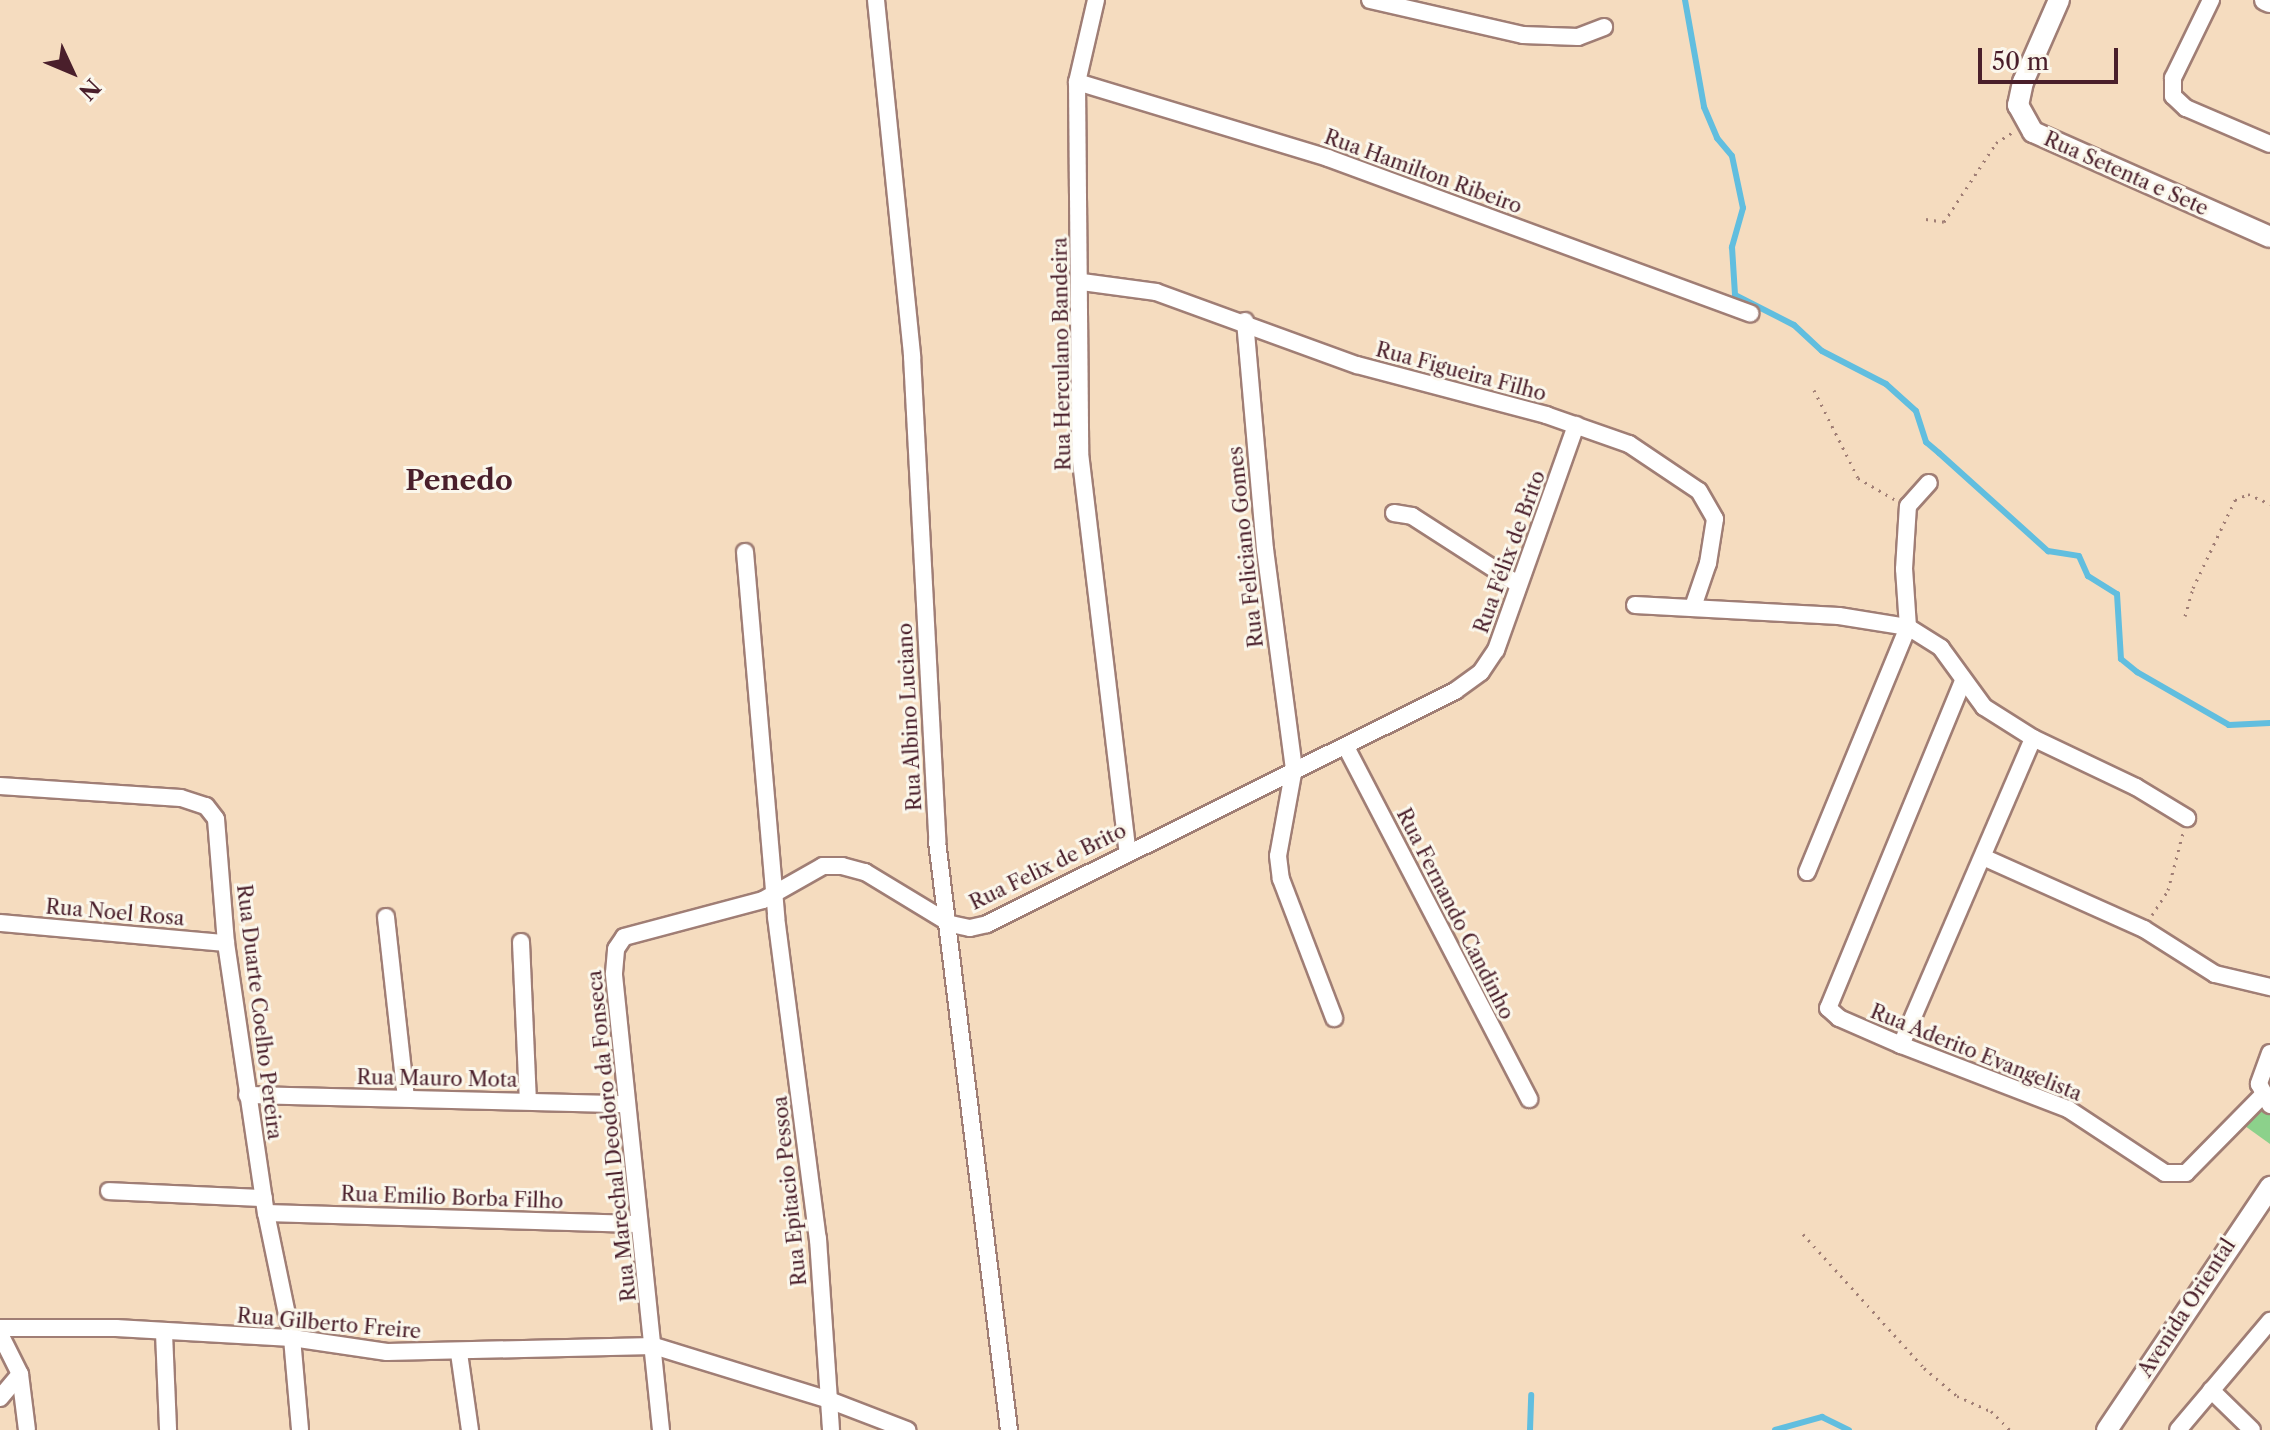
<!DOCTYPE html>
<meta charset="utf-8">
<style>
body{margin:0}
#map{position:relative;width:2270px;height:1430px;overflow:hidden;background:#f5dcbf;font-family:"Libre Caslon Text",serif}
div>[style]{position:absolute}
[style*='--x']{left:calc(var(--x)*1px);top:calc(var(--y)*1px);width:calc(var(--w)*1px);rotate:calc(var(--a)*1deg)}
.green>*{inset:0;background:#8cd18b}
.stream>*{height:6px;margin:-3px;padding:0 3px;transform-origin:3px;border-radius:3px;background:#61bedf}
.path>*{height:3px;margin-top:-1.5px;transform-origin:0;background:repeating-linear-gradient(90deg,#a07e75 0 2px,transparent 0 8px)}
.roads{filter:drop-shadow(2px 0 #a07e75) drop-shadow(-2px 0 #a07e75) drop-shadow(0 2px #a07e75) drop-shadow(0 -2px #a07e75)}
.minor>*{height:16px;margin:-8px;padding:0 8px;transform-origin:8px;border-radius:8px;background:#fff}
.tertiary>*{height:20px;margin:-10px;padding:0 10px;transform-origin:10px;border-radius:10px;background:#fff}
span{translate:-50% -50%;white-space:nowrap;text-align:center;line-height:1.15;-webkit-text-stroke:6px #fbf7ec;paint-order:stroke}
.street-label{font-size:20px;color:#4a1f2b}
.district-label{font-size:28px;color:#4a1f2b;font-weight:700}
.north{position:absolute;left:32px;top:32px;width:80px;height:80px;-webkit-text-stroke:6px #fbf7ec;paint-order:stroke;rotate:134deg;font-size:22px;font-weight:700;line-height:32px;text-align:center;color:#4a1f2b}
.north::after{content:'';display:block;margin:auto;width:28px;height:36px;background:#4a1f2b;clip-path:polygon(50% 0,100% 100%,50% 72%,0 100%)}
.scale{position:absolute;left:1978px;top:48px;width:140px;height:36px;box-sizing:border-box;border:4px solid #4a1f2b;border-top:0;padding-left:10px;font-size:24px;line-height:28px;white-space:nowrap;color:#4a1f2b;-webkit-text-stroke:6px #fbf7ec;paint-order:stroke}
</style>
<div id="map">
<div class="green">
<i style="clip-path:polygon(2259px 1110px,2270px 1112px,2270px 1144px,2245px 1126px)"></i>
</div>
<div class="stream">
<i style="--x:1685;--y:0;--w:109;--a:79.9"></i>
<i style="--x:1704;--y:107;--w:34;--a:67"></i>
<i style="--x:1717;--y:138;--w:23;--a:50"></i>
<i style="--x:1732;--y:156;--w:53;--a:78.1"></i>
<i style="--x:1743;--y:208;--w:41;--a:105.8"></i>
<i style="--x:1732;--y:247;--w:48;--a:86.4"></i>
<i style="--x:1735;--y:295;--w:66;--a:27"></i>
<i style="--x:1794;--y:325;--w:38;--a:43"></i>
<i style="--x:1822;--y:351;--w:72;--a:27.3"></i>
<i style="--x:1886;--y:384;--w:40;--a:42"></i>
<i style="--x:1916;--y:411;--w:33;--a:72"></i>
<i style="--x:1926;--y:442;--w:17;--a:40"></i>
<i style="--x:1939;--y:453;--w:147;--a:42"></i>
<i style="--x:2048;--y:551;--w:31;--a:9"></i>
<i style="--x:2079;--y:556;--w:22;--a:66"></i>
<i style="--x:2088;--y:576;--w:34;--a:32"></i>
<i style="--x:2117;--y:594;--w:65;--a:86.5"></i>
<i style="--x:2121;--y:659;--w:21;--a:39"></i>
<i style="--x:2137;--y:672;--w:106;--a:29.9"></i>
<i style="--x:2229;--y:725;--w:41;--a:-2.8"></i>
<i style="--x:1530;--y:1430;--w:35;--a:-88"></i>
<i style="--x:1775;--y:1430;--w:49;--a:-15.5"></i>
<i style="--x:1822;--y:1417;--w:30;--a:26"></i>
</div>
<div class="path">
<i style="--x:1926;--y:219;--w:18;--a:9"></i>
<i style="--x:1944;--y:222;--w:95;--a:-56.6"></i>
<i style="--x:1996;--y:143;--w:20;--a:-33"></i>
<i style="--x:1814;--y:390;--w:98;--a:63.4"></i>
<i style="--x:1858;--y:478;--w:42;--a:30.3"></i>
<i style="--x:2185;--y:616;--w:29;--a:-74"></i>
<i style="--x:2193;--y:588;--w:98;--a:-64.5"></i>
<i style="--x:2235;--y:500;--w:14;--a:-25"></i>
<i style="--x:2248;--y:494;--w:24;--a:24"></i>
<i style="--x:2152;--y:915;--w:30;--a:-57"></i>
<i style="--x:2168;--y:890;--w:59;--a:-75.3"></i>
<i style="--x:1803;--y:1234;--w:181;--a:47.9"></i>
<i style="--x:1924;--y:1368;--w:43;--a:40.3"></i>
<i style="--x:1957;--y:1396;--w:37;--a:24"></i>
<i style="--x:1991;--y:1411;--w:27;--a:45"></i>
</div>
<div class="roads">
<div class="minor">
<i style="--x:876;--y:0;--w:358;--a:84.2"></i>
<i style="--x:912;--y:356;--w:486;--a:87"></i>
<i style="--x:937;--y:841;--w:593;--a:83.03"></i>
<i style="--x:1096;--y:0;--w:84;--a:103"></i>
<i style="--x:1077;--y:82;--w:371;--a:89.5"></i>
<i style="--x:1080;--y:453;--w:400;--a:83.2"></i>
<i style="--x:1370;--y:0;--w:157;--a:12.9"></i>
<i style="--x:1523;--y:35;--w:55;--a:2.1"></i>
<i style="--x:1578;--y:37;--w:28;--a:-21"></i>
<i style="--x:2211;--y:0;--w:87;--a:116"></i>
<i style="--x:2173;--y:78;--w:18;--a:90"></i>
<i style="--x:2173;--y:96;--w:18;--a:43"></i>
<i style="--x:2186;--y:108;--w:91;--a:23.2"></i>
<i style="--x:1077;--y:82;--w:262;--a:16.8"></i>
<i style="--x:1328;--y:158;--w:450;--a:20.2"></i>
<i style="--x:1082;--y:282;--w:75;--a:7.7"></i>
<i style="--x:1156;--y:292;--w:214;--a:20"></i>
<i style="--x:1357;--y:365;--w:196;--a:14.8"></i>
<i style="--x:1546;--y:415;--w:88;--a:19.3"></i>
<i style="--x:1629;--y:444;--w:84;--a:33.9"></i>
<i style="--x:1699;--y:491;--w:32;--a:60"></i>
<i style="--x:1715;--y:519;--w:45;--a:99"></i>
<i style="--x:1708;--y:563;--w:46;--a:108.8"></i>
<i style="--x:1245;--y:321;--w:229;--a:85"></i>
<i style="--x:1265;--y:549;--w:221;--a:82.5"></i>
<i style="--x:1294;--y:768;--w:89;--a:100.3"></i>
<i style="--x:1278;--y:856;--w:23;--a:83"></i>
<i style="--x:1281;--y:879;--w:149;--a:69.1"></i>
<i style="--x:1394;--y:513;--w:18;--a:9"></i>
<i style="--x:1412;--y:516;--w:127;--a:32.8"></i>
<i style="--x:745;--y:552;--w:366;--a:85.1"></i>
<i style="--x:776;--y:917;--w:325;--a:82.6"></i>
<i style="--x:818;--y:1239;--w:191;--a:86.1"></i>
<i style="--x:1635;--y:605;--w:204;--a:3.1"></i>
<i style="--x:1839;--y:616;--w:70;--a:9.1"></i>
<i style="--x:1908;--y:627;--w:39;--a:32"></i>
<i style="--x:1941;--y:648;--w:73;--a:53.9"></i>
<i style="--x:1984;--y:707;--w:58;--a:32.3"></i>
<i style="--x:2033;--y:738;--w:114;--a:25.4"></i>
<i style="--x:2136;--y:787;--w:60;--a:31.3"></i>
<i style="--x:1963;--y:681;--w:354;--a:112.4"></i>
<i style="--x:1828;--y:1008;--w:15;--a:42"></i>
<i style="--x:1839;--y:1018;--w:68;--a:23.5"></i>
<i style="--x:1901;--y:1045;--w:179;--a:21"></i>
<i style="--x:2068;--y:1109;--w:116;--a:33.4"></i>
<i style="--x:2165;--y:1173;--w:21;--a:0"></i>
<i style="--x:2186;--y:1173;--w:108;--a:-45.4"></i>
<i style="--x:1346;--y:747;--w:397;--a:62.5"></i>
<i style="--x:0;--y:786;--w:181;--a:3.8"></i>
<i style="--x:181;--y:798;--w:26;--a:18"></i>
<i style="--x:206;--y:806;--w:16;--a:52"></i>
<i style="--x:216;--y:819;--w:124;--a:85.4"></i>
<i style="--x:226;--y:943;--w:273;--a:81.6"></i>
<i style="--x:266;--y:1213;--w:128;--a:78.3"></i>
<i style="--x:292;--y:1338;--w:92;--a:85"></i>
<i style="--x:1983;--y:857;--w:176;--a:24.1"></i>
<i style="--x:2144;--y:929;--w:84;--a:32.4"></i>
<i style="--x:2215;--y:974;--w:57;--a:13.3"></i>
<i style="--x:1807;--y:872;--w:265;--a:-67.6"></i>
<i style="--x:1908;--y:627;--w:58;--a:-93.9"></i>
<i style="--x:1904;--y:569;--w:63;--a:-86.4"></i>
<i style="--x:1908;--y:506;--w:31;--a:-48"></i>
<i style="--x:386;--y:917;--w:182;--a:83.7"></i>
<i style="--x:0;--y:923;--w:227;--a:5.1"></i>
<i style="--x:521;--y:942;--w:158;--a:87.5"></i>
<i style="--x:1901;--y:1045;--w:334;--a:-66.7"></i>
<i style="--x:2270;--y:1053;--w:33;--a:110"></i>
<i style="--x:2259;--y:1084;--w:24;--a:62"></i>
<i style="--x:247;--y:1095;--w:379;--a:1.4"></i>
<i style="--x:109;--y:1191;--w:155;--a:2.6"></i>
<i style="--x:266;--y:1213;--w:371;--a:1.7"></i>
<i style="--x:0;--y:1328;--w:116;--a:0"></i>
<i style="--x:116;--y:1328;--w:176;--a:3.3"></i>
<i style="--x:292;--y:1338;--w:96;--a:8.4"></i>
<i style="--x:387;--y:1352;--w:267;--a:-1.3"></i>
<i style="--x:654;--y:1346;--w:183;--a:17.1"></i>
<i style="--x:829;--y:1400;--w:84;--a:21"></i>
<i style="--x:164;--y:1333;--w:97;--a:87.6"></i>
<i style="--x:0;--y:1334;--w:45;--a:63.4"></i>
<i style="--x:20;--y:1374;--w:56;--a:82.9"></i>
<i style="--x:459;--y:1353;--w:78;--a:81.9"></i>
<i style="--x:2211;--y:1390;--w:57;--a:44.3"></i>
<i style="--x:0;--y:1398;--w:31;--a:-50"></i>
<i style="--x:661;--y:1430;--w:459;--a:-95.9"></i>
<i style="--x:614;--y:973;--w:24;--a:-85"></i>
<i style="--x:616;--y:949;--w:14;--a:-56"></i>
<i style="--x:624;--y:937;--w:144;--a:-14.9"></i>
<i style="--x:763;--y:900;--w:69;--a:-29.5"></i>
<i style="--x:823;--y:866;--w:19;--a:0"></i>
<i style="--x:842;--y:866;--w:24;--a:15"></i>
<i style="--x:865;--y:872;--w:100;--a:31.2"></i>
<i style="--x:951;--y:924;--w:19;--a:12"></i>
<i style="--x:970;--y:928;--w:17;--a:-13"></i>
<i style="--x:987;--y:924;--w:523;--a:-26.47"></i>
<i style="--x:1455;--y:691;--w:32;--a:-36"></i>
<i style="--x:1481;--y:672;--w:27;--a:-56"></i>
<i style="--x:1496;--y:650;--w:239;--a:-70.4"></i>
<i style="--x:2178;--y:1430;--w:143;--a:-49.8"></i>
</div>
<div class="tertiary">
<i style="--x:2059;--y:0;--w:90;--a:113.7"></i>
<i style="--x:2023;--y:82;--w:24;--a:102"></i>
<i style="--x:2018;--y:105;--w:31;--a:61"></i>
<i style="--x:2033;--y:132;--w:259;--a:23.9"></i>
<i style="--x:2265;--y:0;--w:5;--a:22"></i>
<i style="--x:2107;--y:1430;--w:293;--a:-56.1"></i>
</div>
</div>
<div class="street-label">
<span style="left:1423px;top:172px;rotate:20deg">Rua Hamilton Ribeiro</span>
<span style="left:2126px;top:174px;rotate:24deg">Rua Setenta e Sete</span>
<span style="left:1062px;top:354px;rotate:-91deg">Rua Herculano Bandeira</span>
<span style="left:1461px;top:372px;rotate:15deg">Rua Figueira Filho</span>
<span style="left:1246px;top:547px;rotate:-96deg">Rua Feliciano Gomes</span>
<span style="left:1510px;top:552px;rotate:-70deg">Rua Félix de Brito</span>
<span style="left:910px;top:717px;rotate:-93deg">Rua Albino Luciano</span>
<span style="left:1048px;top:867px;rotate:-26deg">Rua Felix de Brito</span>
<span style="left:115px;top:913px;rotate:5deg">Rua Noel Rosa</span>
<span style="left:1455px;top:914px;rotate:63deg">Rua Fernando Candinho</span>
<span style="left:259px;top:1012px;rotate:83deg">Rua Duarte Coelho Pereira</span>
<span style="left:1976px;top:1053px;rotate:22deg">Rua Aderito Evangelista</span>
<span style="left:437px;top:1079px;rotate:1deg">Rua Mauro Mota</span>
<span style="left:612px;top:1136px;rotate:-96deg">Rua Marechal Deodoro da Fonseca</span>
<span style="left:790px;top:1191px;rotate:-96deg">Rua Epitacio Pessoa</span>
<span style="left:452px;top:1198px;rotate:2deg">Rua Emilio Borba Filho</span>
<span style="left:2187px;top:1308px;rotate:-57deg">Avenida Oriental</span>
<span style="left:329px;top:1324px;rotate:5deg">Rua Gilberto Freire</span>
</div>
<div class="district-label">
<span style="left:459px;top:480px">Penedo</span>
</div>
<div class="north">N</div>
<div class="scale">50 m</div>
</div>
